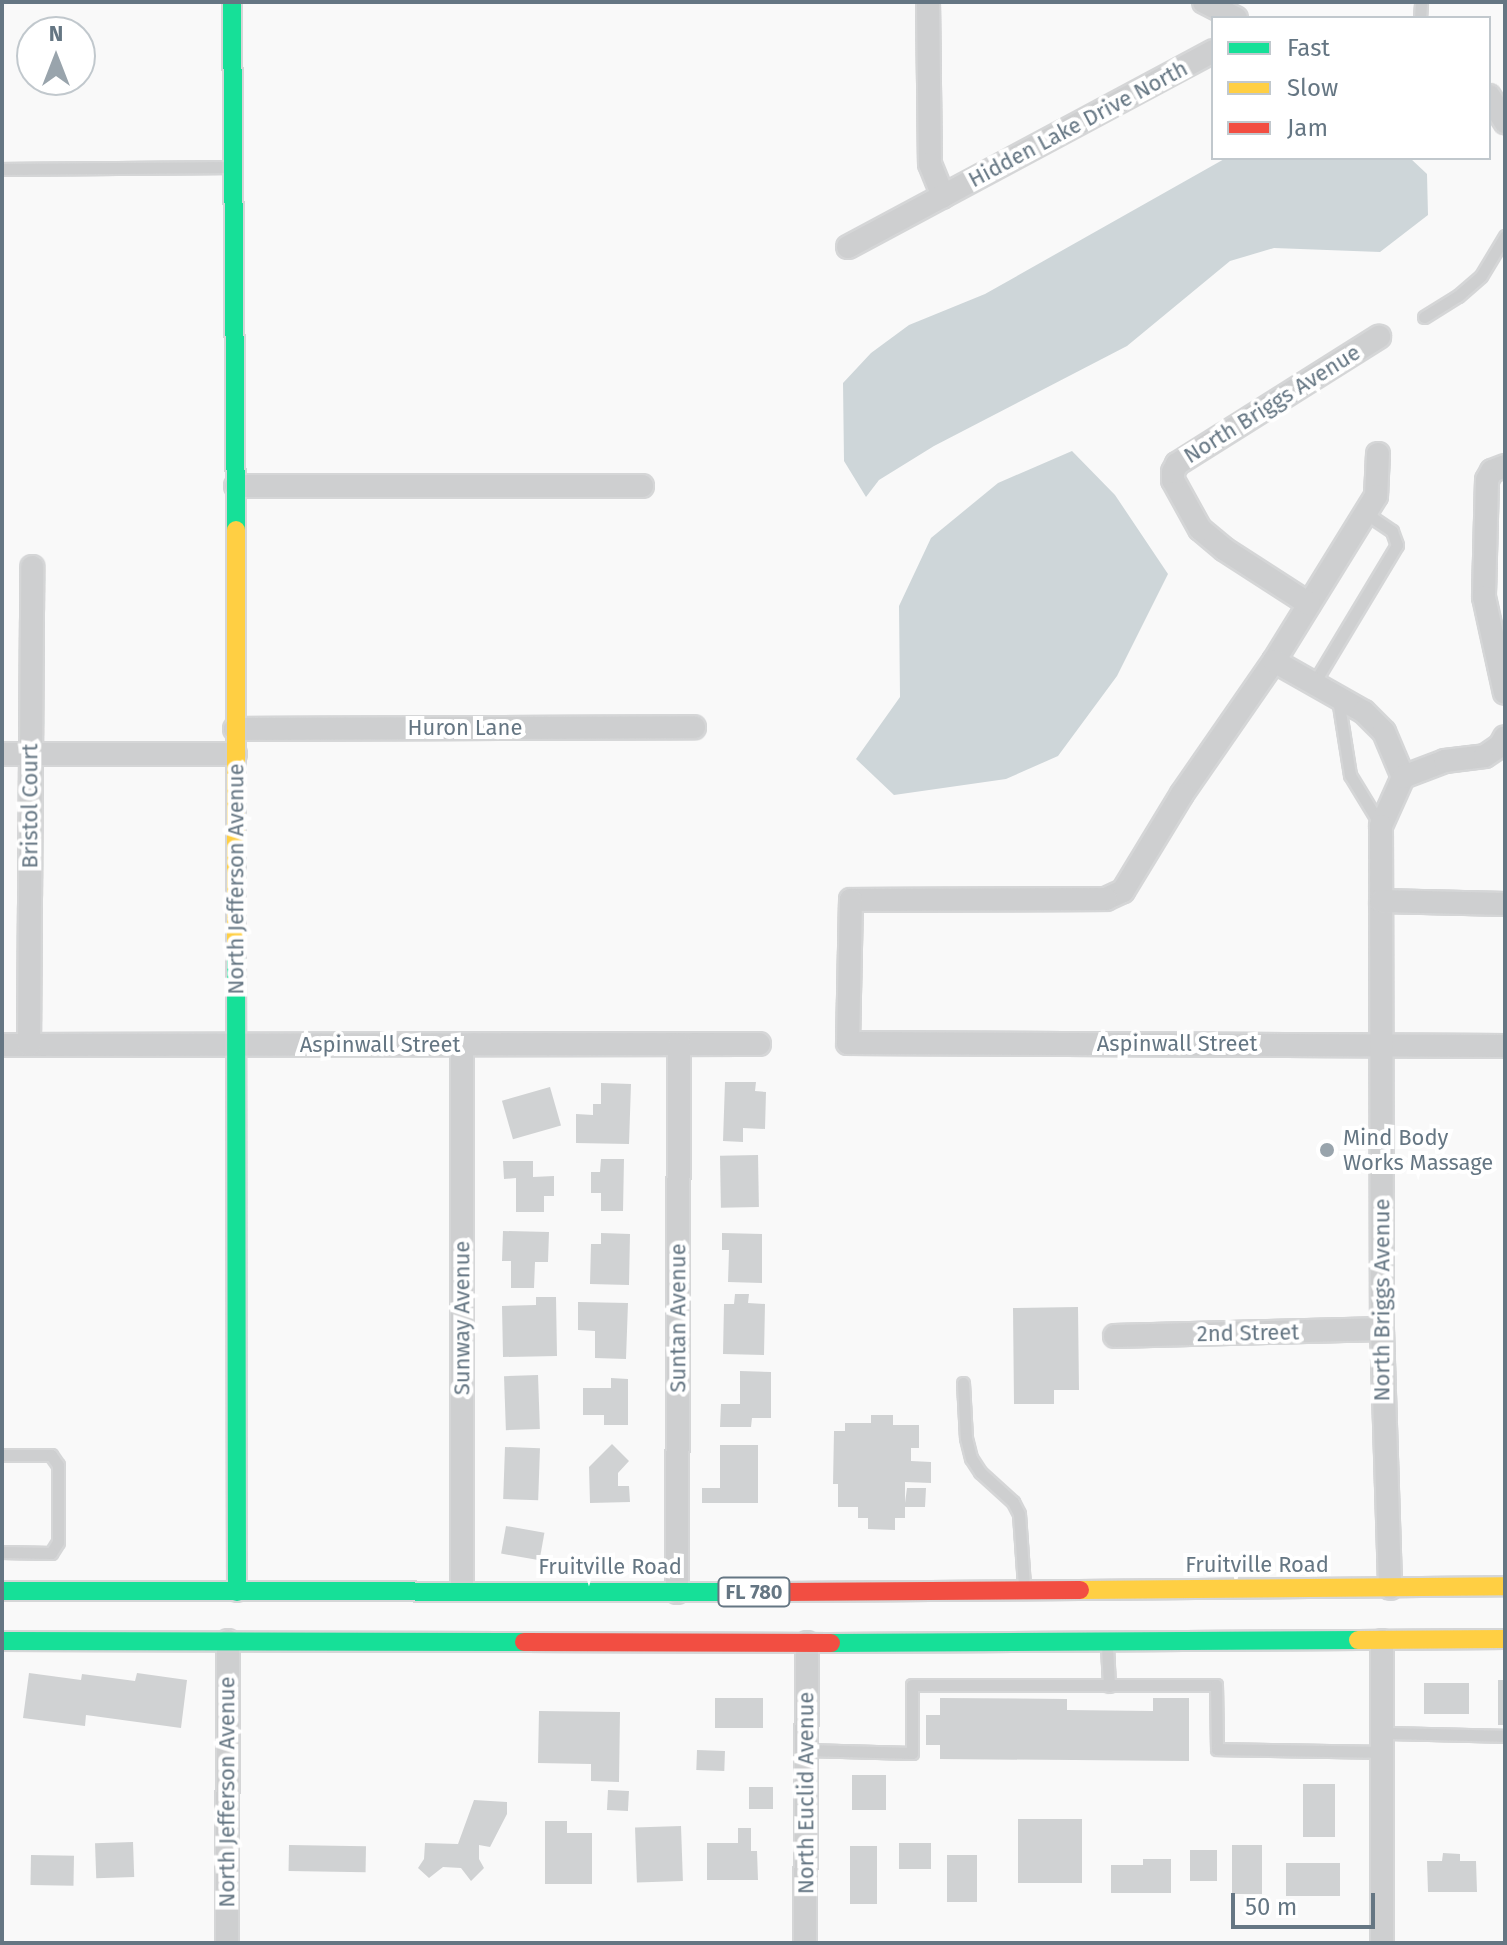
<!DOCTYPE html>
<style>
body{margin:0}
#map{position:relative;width:1507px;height:1945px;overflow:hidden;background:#f9f9f9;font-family:"Fira Sans",sans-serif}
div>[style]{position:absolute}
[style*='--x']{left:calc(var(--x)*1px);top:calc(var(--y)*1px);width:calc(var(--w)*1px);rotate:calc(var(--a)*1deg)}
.water>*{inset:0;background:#ced6d9}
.building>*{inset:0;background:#d0d2d3;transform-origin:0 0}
.roads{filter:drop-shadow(2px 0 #d5d6d7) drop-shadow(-2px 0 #d5d6d7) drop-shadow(0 2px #d5d6d7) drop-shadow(0 -2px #d5d6d7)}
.lane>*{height:11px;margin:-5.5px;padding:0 5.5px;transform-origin:5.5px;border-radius:5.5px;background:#cecfd0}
.street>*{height:22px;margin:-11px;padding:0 11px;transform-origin:11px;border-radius:11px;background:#cecfd0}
.fast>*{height:18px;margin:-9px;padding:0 9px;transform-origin:9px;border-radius:9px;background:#16e098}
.slow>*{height:18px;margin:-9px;padding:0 9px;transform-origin:9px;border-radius:9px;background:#ffcf43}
.jam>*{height:18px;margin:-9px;padding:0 9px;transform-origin:9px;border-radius:9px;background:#f24e42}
.dots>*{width:22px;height:22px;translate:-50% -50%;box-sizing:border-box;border:4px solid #fff;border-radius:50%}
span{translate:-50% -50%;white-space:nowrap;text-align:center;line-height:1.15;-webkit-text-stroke:8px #fff;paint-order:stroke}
.shield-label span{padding:2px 6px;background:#fff;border:2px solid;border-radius:6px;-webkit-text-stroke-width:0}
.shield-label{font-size:20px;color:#657683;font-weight:700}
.street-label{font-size:22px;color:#657683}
.poi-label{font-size:22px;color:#657683}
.left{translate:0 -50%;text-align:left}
.frame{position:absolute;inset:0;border:4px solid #657683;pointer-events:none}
.legend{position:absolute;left:1211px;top:16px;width:280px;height:144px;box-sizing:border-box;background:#fff;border:2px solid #c1c8cd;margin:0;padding:10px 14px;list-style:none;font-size:24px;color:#657683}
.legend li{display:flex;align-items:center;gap:16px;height:40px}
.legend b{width:40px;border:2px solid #c1c8cd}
.north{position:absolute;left:16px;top:16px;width:80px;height:80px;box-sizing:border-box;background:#fff;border:2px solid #c1c8cd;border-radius:50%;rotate:0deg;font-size:22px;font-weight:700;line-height:32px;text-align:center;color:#657683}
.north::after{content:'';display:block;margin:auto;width:28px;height:36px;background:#99a4ac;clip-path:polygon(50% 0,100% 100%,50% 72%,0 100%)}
.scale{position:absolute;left:1231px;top:1893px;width:144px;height:36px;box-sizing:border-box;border:4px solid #657683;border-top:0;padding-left:10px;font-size:24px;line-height:28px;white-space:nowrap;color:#657683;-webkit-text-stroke:6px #fff;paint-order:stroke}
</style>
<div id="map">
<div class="water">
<i style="clip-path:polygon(1226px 158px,1410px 158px,1427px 174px,1428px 215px,1380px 252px,1274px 248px,1230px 261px,1127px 346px,934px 446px,879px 480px,866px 497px,844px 461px,843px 383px,871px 353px,909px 325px,985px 294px)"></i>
<i style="clip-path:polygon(1072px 451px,1115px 495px,1168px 574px,1117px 676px,1058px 756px,1006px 779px,894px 795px,856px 759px,900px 697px,899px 606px,931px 538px,998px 483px)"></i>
</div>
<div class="building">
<i style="clip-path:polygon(725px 1082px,756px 1082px,755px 1091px,766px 1092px,765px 1129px,743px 1128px,743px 1142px,723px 1141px)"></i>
<i style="clip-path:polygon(601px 1083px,631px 1084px,629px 1144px,576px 1143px,576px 1114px,593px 1115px,593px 1104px,601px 1104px)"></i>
<i style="left:550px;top:1087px;width:40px;height:50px;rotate:74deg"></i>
<i style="left:758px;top:1155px;width:52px;height:38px;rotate:89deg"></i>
<i style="clip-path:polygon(601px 1159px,624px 1159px,623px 1211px,601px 1211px,601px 1193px,591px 1193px,591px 1172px,600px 1172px)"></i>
<i style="clip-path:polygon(503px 1161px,533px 1161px,533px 1177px,554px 1176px,554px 1196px,544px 1196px,544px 1212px,516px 1212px,516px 1178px,504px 1179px)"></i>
<i style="clip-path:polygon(503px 1231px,549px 1232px,548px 1262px,535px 1262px,534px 1288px,511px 1288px,511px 1261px,502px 1261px)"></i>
<i style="clip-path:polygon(601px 1233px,630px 1234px,629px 1285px,590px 1284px,591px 1244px,601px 1244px)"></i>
<i style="clip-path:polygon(722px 1233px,762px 1234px,762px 1283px,728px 1282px,729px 1250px,722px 1250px)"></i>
<i style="clip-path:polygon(735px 1294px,749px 1294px,748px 1303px,765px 1304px,764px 1355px,723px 1354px,724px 1304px,734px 1304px)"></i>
<i style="clip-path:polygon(536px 1297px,556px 1297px,557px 1356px,503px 1357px,502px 1306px,536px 1305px)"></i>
<i style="clip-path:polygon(578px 1302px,628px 1303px,626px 1359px,595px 1358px,595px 1331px,578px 1330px)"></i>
<i style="clip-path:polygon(1078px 1307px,1079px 1390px,1054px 1390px,1054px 1404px,1014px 1404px,1013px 1308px)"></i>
<i style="clip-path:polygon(740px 1371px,771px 1372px,771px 1418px,752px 1418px,751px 1427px,720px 1427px,721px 1404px,740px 1404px)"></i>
<i style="left:538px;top:1375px;width:54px;height:34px;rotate:88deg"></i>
<i style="clip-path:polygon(611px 1378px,628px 1379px,628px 1425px,604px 1425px,604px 1415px,583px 1415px,583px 1388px,611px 1388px)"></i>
<i style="clip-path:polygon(871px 1415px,893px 1415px,893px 1425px,919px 1425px,919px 1448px,911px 1448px,911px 1461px,931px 1462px,931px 1483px,905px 1482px,905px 1503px,907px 1488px,926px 1488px,925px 1507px,905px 1507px,905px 1518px,895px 1518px,895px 1530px,868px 1529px,868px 1518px,858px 1518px,858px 1507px,838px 1507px,838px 1484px,833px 1484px,834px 1431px,845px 1431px,845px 1423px,871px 1423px)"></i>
<i style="clip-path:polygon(612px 1444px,629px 1461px,618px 1473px,618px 1486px,629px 1486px,630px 1502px,590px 1503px,589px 1467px)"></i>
<i style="clip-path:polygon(720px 1445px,758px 1445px,758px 1503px,702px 1503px,702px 1488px,720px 1488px)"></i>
<i style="left:505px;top:1447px;width:35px;height:52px;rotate:2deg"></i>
<i style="left:506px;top:1526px;width:39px;height:28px;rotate:10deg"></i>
<i style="clip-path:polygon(29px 1673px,81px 1680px,82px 1674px,135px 1681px,137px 1673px,187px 1680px,181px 1728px,86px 1715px,85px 1726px,23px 1718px)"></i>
<i style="left:1498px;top:1680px;width:7px;height:45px"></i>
<i style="left:1424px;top:1683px;width:45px;height:31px"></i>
<i style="left:763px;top:1698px;width:30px;height:48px;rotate:90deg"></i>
<i style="clip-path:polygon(940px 1698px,1067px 1699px,1067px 1710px,1153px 1711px,1153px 1698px,1189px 1698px,1189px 1761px,940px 1759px,940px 1745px,926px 1745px,926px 1715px,940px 1715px)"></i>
<i style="clip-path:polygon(539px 1711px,620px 1712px,619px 1782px,591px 1781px,591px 1764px,538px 1763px)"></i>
<i style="left:697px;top:1750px;width:28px;height:20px;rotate:2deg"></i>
<i style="left:886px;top:1775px;width:35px;height:34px;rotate:90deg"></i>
<i style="left:1303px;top:1784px;width:32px;height:53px"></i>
<i style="left:749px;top:1787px;width:24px;height:22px"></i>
<i style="left:608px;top:1790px;width:21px;height:20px;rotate:3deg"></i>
<i style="clip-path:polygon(474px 1800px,507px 1802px,507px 1814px,490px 1847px,479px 1845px,479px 1859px,484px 1868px,471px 1881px,461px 1868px,443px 1867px,429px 1878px,418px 1868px,424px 1859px,425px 1843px,458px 1844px)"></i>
<i style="left:1018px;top:1819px;width:64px;height:64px"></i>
<i style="clip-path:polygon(545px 1821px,567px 1821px,567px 1833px,592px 1833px,592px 1884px,545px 1884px)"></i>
<i style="left:681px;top:1826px;width:55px;height:46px;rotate:88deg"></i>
<i style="clip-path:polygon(738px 1828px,751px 1828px,751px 1851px,757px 1851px,758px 1880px,707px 1880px,707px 1843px,738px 1843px)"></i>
<i style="left:133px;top:1842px;width:35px;height:38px;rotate:88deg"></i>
<i style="left:899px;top:1843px;width:32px;height:26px"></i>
<i style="left:289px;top:1845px;width:77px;height:26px;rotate:1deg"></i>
<i style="left:1232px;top:1845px;width:30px;height:49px"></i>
<i style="left:850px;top:1846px;width:27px;height:58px"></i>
<i style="left:1190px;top:1850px;width:27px;height:31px"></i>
<i style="clip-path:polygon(1443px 1853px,1460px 1854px,1460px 1861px,1476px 1861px,1477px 1892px,1428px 1892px,1427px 1861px,1442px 1861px)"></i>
<i style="left:31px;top:1855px;width:43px;height:30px;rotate:1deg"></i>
<i style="left:947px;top:1855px;width:30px;height:47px"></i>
<i style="clip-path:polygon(1143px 1859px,1171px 1859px,1171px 1893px,1111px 1893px,1111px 1865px,1143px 1865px)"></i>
<i style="left:1286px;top:1863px;width:54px;height:33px"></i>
</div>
<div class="roads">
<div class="lane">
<i style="--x:1420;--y:18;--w:16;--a:-86"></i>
<i style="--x:2;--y:169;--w:229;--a:-0.5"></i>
<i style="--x:1424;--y:317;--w:40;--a:-32"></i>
<i style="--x:1458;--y:296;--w:30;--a:-41"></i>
<i style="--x:1481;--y:276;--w:47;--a:-59"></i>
<i style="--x:1314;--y:683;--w:161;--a:-59"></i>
<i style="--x:1397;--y:545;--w:15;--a:-110"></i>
<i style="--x:1392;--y:531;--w:32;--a:-146"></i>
<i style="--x:1338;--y:699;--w:77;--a:81"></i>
<i style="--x:1350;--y:775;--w:60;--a:58.7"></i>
<i style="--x:963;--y:1383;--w:55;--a:86.9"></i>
<i style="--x:966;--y:1438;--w:21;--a:76"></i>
<i style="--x:971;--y:1458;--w:17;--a:57"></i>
<i style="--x:980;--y:1472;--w:45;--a:42.3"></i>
<i style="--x:1013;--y:1502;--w:13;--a:63"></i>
<i style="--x:1019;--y:1514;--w:72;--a:86"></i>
<i style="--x:2;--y:1455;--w:49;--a:0"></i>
<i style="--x:51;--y:1455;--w:12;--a:55"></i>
<i style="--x:58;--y:1465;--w:77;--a:90"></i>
<i style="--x:58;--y:1542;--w:13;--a:122"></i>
<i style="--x:51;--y:1553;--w:49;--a:-178.8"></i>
<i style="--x:1107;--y:1646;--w:40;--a:87.1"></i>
<i style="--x:1383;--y:1733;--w:122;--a:1.4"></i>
<i style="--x:806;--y:1750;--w:106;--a:1.6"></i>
<i style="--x:912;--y:1753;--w:68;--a:-90"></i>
<i style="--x:912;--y:1685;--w:304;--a:0"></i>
<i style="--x:1216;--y:1685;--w:64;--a:89.1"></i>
<i style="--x:1217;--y:1749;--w:165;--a:1"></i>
</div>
<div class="street">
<i style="--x:928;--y:2;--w:162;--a:89.3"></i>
<i style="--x:930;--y:164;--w:35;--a:68"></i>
<i style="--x:1204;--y:2;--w:36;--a:27"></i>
<i style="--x:1489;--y:96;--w:31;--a:58"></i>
<i style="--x:848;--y:247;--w:414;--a:-28.2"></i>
<i style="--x:1378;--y:454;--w:42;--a:92.7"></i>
<i style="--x:1376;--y:496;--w:194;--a:121.7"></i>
<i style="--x:1274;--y:661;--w:162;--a:124.7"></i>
<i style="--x:1182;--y:794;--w:114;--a:121.3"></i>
<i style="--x:1123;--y:891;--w:19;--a:155"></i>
<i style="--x:1106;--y:899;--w:255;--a:179.8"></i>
<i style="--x:851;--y:900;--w:143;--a:91.2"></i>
<i style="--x:848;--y:1043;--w:657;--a:0.26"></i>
<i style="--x:1505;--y:466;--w:14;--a:159"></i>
<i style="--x:1492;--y:471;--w:10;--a:119"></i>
<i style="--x:1487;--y:480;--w:117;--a:91.5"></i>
<i style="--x:1484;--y:597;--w:98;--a:77.7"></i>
<i style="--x:236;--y:486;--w:406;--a:0"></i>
<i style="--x:1309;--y:604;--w:101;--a:-147.1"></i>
<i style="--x:1224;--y:549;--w:31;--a:-140"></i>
<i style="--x:1200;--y:529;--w:56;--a:-118.9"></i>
<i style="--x:1173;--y:480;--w:8;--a:-90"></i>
<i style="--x:1173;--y:472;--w:9;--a:-63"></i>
<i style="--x:1177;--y:464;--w:239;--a:-32.2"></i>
<i style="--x:1274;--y:661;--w:103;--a:29.5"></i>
<i style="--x:1364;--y:712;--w:28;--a:45"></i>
<i style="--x:1384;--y:732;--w:49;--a:67.1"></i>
<i style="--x:1403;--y:777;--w:54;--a:114.2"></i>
<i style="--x:1381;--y:826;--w:503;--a:89.89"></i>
<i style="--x:1382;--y:1329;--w:259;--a:88.2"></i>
<i style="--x:235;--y:729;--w:459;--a:-0.2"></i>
<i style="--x:2;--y:754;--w:233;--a:0"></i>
<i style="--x:1403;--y:777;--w:45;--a:-20.9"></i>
<i style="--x:1445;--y:761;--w:40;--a:-7.1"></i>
<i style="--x:1485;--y:756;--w:18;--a:-34"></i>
<i style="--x:1500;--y:746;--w:10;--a:-61"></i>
<i style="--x:1381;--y:901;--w:124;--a:1.4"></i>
<i style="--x:2;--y:1045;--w:757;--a:-0.08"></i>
<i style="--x:29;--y:1045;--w:478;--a:-89.6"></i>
<i style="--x:462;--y:1046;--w:544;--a:90"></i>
<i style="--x:1115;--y:1336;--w:267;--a:-1.5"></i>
<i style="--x:677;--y:1592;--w:548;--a:-89.79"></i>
<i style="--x:227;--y:1943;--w:302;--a:-89.8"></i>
<i style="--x:805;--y:1943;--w:300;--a:-89.6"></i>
<i style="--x:1382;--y:1943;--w:302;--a:-90"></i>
</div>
<div class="fast">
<i style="--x:232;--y:2;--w:528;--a:89.57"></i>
<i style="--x:236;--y:953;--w:639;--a:89.91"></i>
<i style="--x:2;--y:1591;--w:779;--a:0.07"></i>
<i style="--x:2;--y:1641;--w:522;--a:0.11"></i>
<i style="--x:831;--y:1643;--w:527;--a:-0.33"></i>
</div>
<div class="slow">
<i style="--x:236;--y:530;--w:423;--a:90"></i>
<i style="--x:1080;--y:1590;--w:425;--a:-0.5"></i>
<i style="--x:1358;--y:1640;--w:147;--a:-0.4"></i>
</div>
<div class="jam">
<i style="--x:781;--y:1592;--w:299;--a:-0.4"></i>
<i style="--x:524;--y:1642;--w:307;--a:0.2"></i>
</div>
</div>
<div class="dots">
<i style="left:1327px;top:1150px;background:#99a4ac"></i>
</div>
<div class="shield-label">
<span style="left:754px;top:1592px">FL 780</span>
</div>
<div class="street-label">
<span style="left:1078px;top:124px;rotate:-28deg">Hidden Lake Drive North</span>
<span style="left:1272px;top:404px;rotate:-32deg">North Briggs Avenue</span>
<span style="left:465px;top:728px">Huron Lane</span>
<span style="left:30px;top:806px;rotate:-90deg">Bristol Court</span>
<span style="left:236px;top:879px;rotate:-90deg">North Jefferson Avenue</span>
<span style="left:1177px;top:1044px">Aspinwall Street</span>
<span style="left:380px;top:1045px">Aspinwall Street</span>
<span style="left:1382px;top:1300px;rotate:-90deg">North Briggs Avenue</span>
<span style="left:462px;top:1318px;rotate:-90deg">Sunway Avenue</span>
<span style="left:678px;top:1318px;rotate:-90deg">Suntan Avenue</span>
<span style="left:1248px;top:1333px;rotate:-1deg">2nd Street</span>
<span style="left:1257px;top:1565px">Fruitville Road</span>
<span style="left:610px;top:1567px">Fruitville Road</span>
<span style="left:227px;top:1792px;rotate:-90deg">North Jefferson Avenue</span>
<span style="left:806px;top:1793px;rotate:-90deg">North Euclid Avenue</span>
</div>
<div class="poi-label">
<span class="left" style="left:1343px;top:1150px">Mind Body<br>Works Massage</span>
</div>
<div class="frame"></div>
<ul class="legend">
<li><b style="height:10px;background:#16e098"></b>Fast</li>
<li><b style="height:10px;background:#ffcf43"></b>Slow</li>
<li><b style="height:10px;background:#f24e42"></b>Jam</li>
</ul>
<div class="north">N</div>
<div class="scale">50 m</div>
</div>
